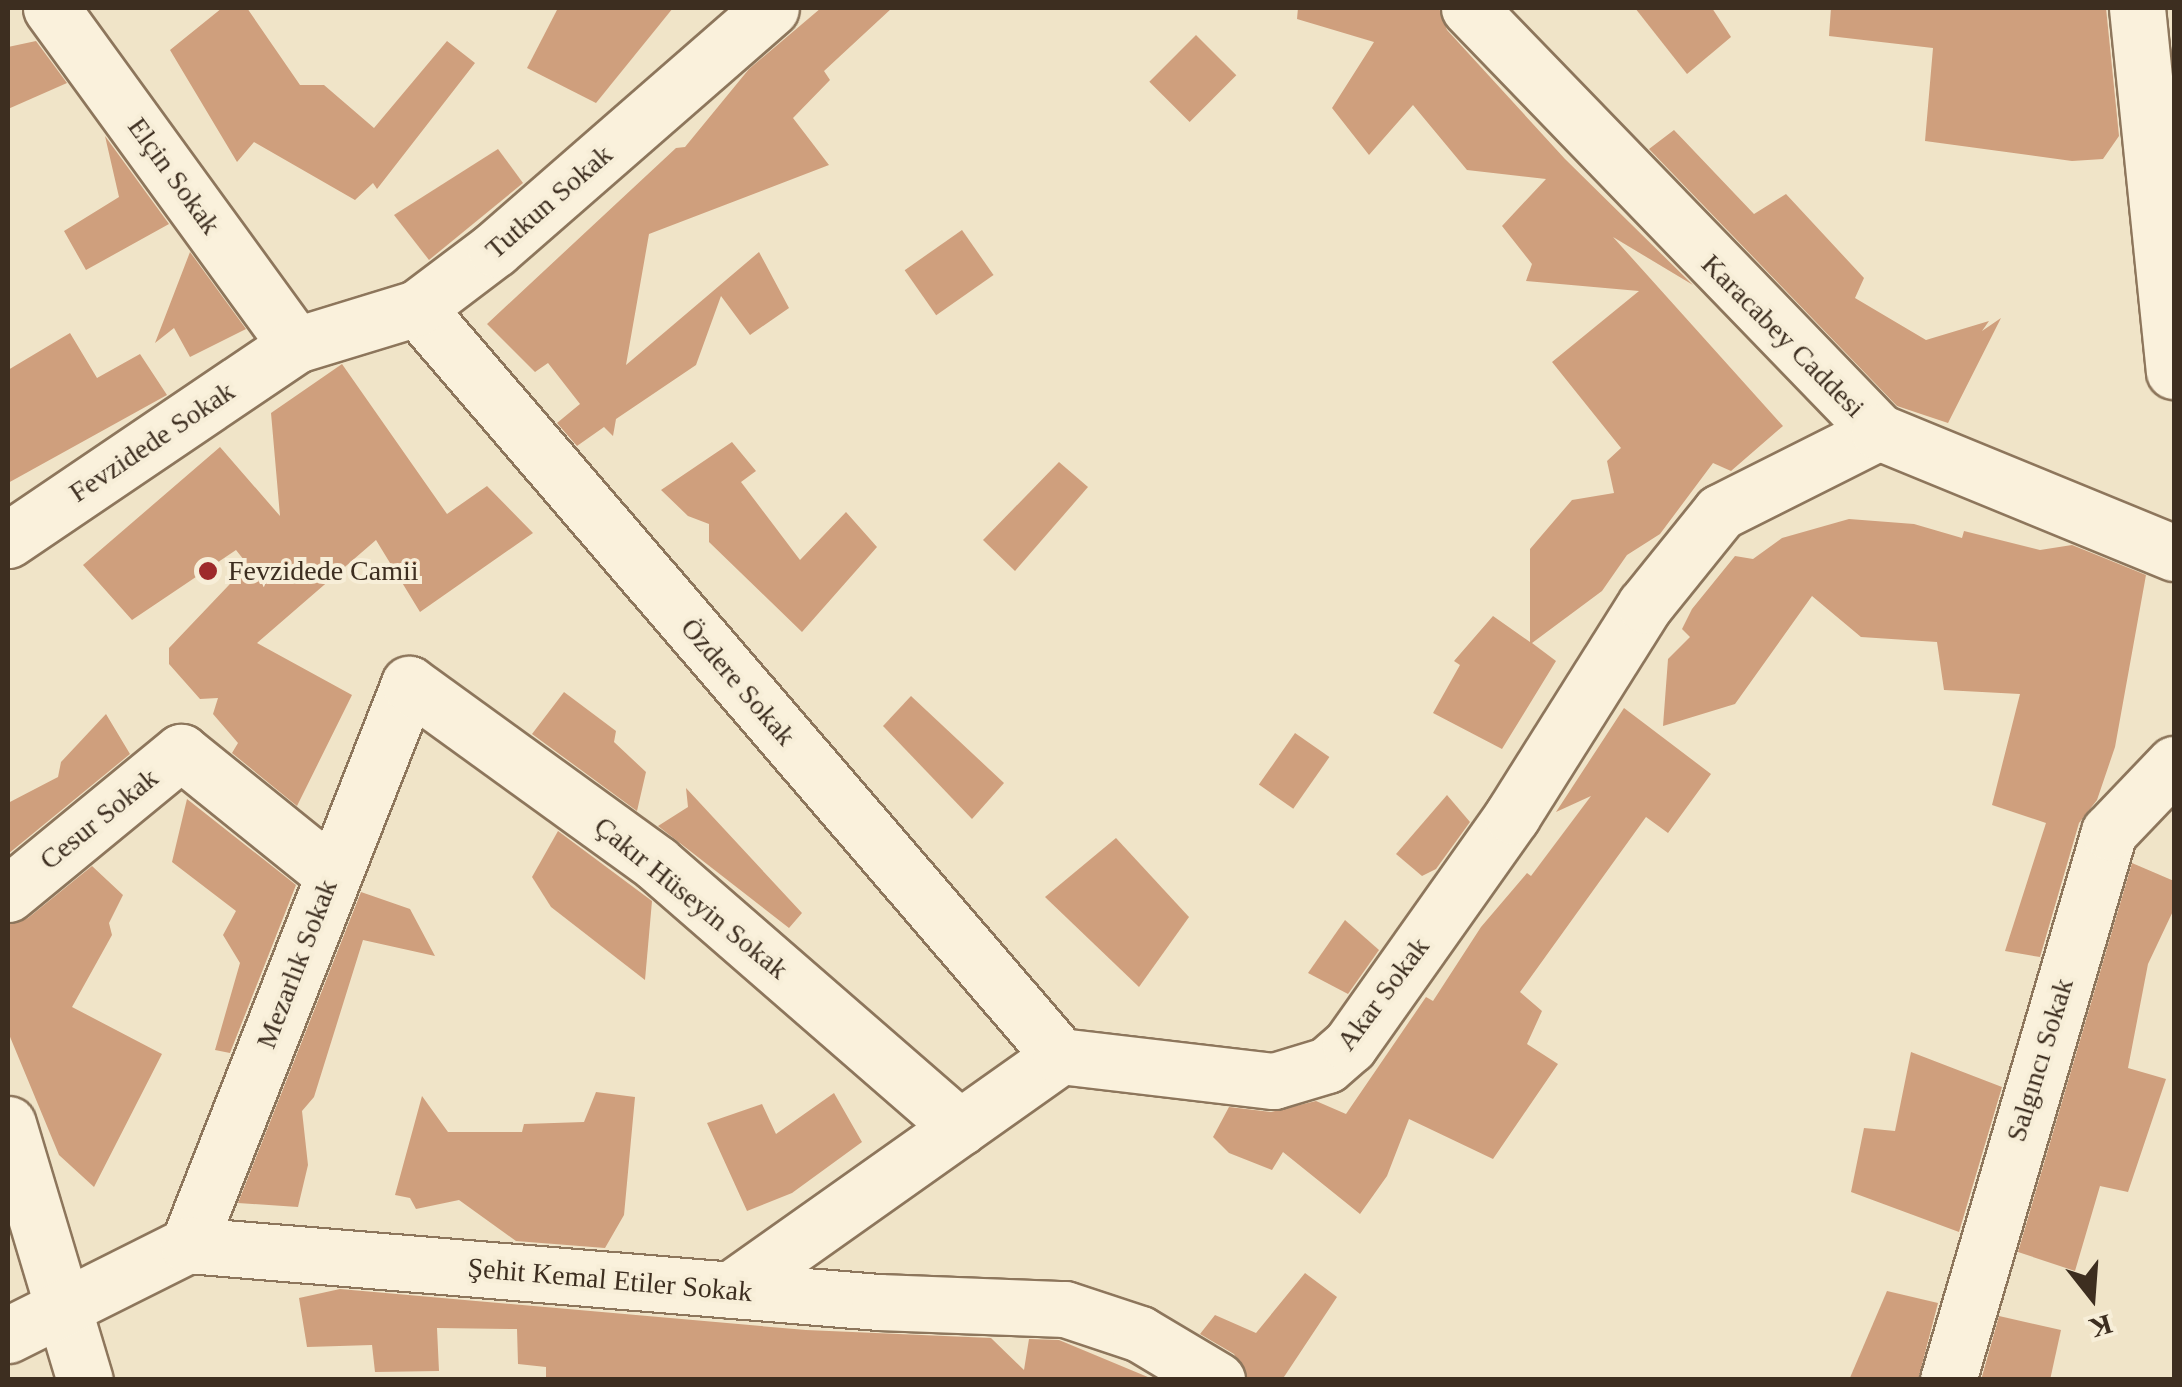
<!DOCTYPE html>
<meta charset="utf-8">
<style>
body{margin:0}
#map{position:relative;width:2182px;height:1387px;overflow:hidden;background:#f0e4c8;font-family:"Times New Roman",serif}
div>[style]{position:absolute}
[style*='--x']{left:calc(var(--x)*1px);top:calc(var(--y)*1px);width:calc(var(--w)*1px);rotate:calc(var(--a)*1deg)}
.building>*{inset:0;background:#cf9f7d;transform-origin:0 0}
.roads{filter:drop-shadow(2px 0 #8d765c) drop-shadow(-2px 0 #8d765c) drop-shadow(0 2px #8d765c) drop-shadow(0 -2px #8d765c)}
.street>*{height:55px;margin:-27.5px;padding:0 27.5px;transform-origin:27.5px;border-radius:27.5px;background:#faf1dc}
.secondary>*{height:55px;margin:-27.5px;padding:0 27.5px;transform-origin:27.5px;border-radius:27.5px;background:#faf1dc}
.dots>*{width:28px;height:28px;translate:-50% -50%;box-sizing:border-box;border:5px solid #f7eed8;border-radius:50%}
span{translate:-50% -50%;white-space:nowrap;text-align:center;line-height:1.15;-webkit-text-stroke:8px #f7eed8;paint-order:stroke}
.street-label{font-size:28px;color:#3d2e20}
.poi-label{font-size:28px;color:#3d2e20}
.left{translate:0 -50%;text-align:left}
.frame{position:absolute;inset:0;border:10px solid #3d2e20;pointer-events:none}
.north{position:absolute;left:2042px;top:1247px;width:100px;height:100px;-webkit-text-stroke:8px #f7eed8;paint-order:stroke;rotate:163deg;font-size:28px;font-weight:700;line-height:40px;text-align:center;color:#3d2e20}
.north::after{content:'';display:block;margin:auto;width:35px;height:45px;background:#3d2e20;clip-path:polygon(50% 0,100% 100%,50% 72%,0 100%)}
</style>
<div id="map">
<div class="building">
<i style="clip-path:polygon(222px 8px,247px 8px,300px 85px,324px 85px,374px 128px,447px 41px,475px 63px,377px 189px,373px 183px,355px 200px,254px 142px,237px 162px,170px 50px)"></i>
<i style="clip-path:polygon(558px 8px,673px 8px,596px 103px,527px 68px)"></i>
<i style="clip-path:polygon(821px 8px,892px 8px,824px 71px,830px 80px,793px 118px,829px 165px,649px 234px,626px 365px,759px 252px,789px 308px,750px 335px,721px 296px,696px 365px,616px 419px,613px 436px,604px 427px,577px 446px,557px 423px,580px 404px,548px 363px,535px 372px,487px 324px,676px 148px,685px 147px,749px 69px)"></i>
<i style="clip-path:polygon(1298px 8px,1439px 8px,1447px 30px,1565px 159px,1693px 285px,1613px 237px,1783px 426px,1731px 471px,1713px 463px,1660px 534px,1627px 555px,1602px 591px,1532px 643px,1556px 661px,1502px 749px,1433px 713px,1460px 665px,1454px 661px,1493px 616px,1530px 642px,1530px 549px,1572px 500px,1614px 493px,1607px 461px,1621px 448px,1552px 362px,1639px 291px,1526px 281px,1532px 264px,1502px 226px,1546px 179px,1467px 170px,1413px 105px,1369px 155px,1332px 108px,1374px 42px,1297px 19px)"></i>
<i style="clip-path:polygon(1635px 8px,1712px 8px,1731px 37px,1687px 74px)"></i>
<i style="clip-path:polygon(1831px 8px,2106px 8px,2119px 136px,2103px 159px,2072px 161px,1925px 141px,1933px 48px,1829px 36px)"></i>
<i style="left:1196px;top:35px;width:57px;height:66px;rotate:45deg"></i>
<i style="clip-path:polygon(36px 41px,67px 83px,8px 109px,8px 47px)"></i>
<i style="clip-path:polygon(1674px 130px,1754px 214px,1786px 194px,1864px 278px,1855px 298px,1926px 340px,1989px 321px,1982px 331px,2001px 318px,1948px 423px,1897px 406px,1649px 149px)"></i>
<i style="clip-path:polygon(105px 136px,169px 224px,86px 270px,64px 231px,119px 197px)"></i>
<i style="clip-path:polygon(498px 149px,523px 183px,429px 260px,394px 215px)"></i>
<i style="left:962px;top:230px;width:55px;height:70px;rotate:55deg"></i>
<i style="clip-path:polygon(190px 252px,246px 329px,190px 357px,174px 328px,155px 343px)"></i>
<i style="clip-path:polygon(70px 333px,97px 378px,140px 354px,167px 395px,8px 483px,8px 370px)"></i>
<i style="clip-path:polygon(342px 364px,447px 514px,487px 486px,533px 533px,420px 612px,376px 540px,257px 643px,352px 695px,297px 806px,232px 753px,238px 743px,213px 714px,218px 698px,200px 699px,169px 664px,169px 648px,248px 565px,236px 550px,132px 620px,83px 565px,220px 447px,280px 516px,271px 413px)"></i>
<i style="clip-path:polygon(732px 442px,756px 471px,741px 482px,800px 560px,846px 512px,877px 547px,802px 632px,709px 542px,709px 524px,688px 516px,661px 490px)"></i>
<i style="clip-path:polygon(1059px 462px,1088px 487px,1015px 571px,983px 540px)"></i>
<i style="clip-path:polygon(1849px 519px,1914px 524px,1962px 538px,1964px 531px,2040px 550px,2072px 545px,2146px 575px,2115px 747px,2097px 800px,2079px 823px,2040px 957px,2005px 951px,2046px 823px,1992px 805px,2020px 694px,1944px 690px,1937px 642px,1861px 637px,1812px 596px,1735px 704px,1663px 726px,1668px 659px,1690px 637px,1682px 629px,1692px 609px,1735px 556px,1753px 559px,1782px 538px)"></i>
<i style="clip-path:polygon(564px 692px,616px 731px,614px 742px,646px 772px,637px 811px,532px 734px)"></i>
<i style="clip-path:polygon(911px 696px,1004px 783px,972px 819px,883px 726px)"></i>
<i style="clip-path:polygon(1624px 708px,1711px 774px,1668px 833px,1646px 817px,1520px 992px,1542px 1011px,1527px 1044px,1558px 1064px,1493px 1159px,1409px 1119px,1387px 1176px,1360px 1214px,1283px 1152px,1272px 1170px,1229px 1153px,1213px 1137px,1229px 1107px,1271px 1112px,1316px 1101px,1346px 1114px,1426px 997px,1433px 1001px,1481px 927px,1527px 873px,1531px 876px,1591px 796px,1556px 812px)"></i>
<i style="clip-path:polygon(106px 714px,130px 754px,8px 854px,8px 803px,58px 777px,61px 762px)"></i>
<i style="left:1295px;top:733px;width:42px;height:63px;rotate:35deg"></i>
<i style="clip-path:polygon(686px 788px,802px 913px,789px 928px,658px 826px,688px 807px)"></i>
<i style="clip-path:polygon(1447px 795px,1470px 822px,1436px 869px,1422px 876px,1396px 854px)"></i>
<i style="clip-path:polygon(187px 799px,296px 885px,230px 1053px,215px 1050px,240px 963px,223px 935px,236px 911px,172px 862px)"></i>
<i style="clip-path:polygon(558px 831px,652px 901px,645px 980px,551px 907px,532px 877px)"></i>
<i style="clip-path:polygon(1116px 838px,1189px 917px,1139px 987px,1045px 897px)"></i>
<i style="clip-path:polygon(2132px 863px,2174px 881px,2174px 909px,2148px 964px,2128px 1068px,2166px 1079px,2128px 1192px,2100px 1186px,2075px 1271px,2018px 1252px)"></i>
<i style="clip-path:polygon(92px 866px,123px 895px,109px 923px,112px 935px,72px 1007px,162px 1054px,94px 1187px,59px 1155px,8px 1032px,8px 924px,28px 918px)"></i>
<i style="clip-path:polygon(361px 892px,410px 909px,435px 956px,363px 940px,314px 1097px,302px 1111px,308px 1165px,298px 1207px,238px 1203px)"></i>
<i style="clip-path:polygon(1345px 920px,1379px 950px,1348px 994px,1308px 973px)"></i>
<i style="clip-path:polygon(1911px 1052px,2002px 1087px,1959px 1232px,1851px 1192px,1864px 1128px,1895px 1131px)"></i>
<i style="clip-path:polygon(596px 1092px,635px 1097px,624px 1215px,605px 1248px,516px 1241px,459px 1200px,416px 1209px,410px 1198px,395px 1195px,422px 1096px,448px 1132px,522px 1132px,524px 1124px,584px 1122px)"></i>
<i style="clip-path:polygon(834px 1093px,862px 1142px,792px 1193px,747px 1211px,707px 1123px,762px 1104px,776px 1134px)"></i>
<i style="clip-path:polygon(1305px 1273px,1337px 1297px,1282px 1380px,1248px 1380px,1234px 1354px,1200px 1334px,1215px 1315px,1256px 1333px)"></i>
<i style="clip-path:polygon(340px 1289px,806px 1330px,991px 1338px,1024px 1370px,1029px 1339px,1059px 1340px,1155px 1380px,546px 1380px,546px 1367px,518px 1364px,517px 1329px,437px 1328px,439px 1371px,375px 1372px,372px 1345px,307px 1347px,299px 1298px)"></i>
<i style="clip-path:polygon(1887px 1291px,1938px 1303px,1918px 1380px,1849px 1380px)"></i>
<i style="clip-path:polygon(1999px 1316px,2061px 1330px,2050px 1380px,1981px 1380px)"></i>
</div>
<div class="roads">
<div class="street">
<i style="--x:51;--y:8;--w:417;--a:54"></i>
<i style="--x:2137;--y:8;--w:365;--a:84.2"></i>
<i style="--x:417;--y:308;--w:986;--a:49.32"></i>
<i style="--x:8;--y:540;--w:348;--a:-34.1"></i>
<i style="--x:296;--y:345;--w:127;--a:-17"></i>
<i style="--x:417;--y:308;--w:98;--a:-37.1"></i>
<i style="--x:495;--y:249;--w:366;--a:-41.1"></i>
<i style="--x:8;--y:894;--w:224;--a:-39.4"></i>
<i style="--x:181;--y:752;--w:194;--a:38.9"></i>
<i style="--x:8;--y:1124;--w:267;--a:73.3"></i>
<i style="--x:188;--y:1245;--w:603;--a:-68.5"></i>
<i style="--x:409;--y:684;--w:305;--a:35.9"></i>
<i style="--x:656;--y:863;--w:403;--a:41"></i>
<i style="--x:730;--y:1290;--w:405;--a:-35.3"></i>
<i style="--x:1060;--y:1056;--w:215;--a:6.7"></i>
<i style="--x:1274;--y:1081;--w:55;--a:-16.8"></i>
<i style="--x:1327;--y:1065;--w:30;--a:-41"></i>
<i style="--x:1350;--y:1045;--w:281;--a:-54.7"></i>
<i style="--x:1512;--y:816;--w:249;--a:-57.8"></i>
<i style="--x:1645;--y:605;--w:119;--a:-51.1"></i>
<i style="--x:1720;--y:512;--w:178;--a:-26.7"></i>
<i style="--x:8;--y:1335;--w:201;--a:-26.6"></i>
<i style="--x:188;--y:1245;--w:693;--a:4.72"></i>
<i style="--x:879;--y:1302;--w:186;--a:2.2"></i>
<i style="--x:1065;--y:1309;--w:79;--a:18.4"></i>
<i style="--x:1140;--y:1334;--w:90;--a:30.9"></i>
<i style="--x:1948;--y:1380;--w:571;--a:-73.63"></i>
<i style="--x:2109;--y:832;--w:94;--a:-46.3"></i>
</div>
<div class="secondary">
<i style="--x:1469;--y:8;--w:590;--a:45.96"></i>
<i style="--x:1879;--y:432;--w:319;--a:22.3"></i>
</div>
</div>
<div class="dots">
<i style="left:208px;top:571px;background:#9e2a2b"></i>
</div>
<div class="street-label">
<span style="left:174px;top:176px;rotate:54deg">Elçin Sokak</span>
<span style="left:549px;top:202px;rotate:-41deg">Tutkun Sokak</span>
<span style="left:1783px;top:336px;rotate:45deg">Karacabey Caddesi</span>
<span style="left:152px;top:442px;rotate:-34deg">Fevzidede Sokak</span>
<span style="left:738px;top:682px;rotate:49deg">Özdere Sokak</span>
<span style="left:99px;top:819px;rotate:-39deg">Cesur Sokak</span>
<span style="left:691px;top:898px;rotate:39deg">Çakır Hüseyin Sokak</span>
<span style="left:297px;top:964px;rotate:-69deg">Mezarlık Sokak</span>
<span style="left:1383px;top:994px;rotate:-53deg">Akar Sokak</span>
<span style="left:2040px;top:1060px;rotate:-73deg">Salgıncı Sokak</span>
<span style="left:610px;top:1280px;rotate:5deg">Şehit Kemal Etiler Sokak</span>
</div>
<div class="poi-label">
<span class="left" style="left:228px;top:571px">Fevzidede Camii</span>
</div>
<div class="frame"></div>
<div class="north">K</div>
</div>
